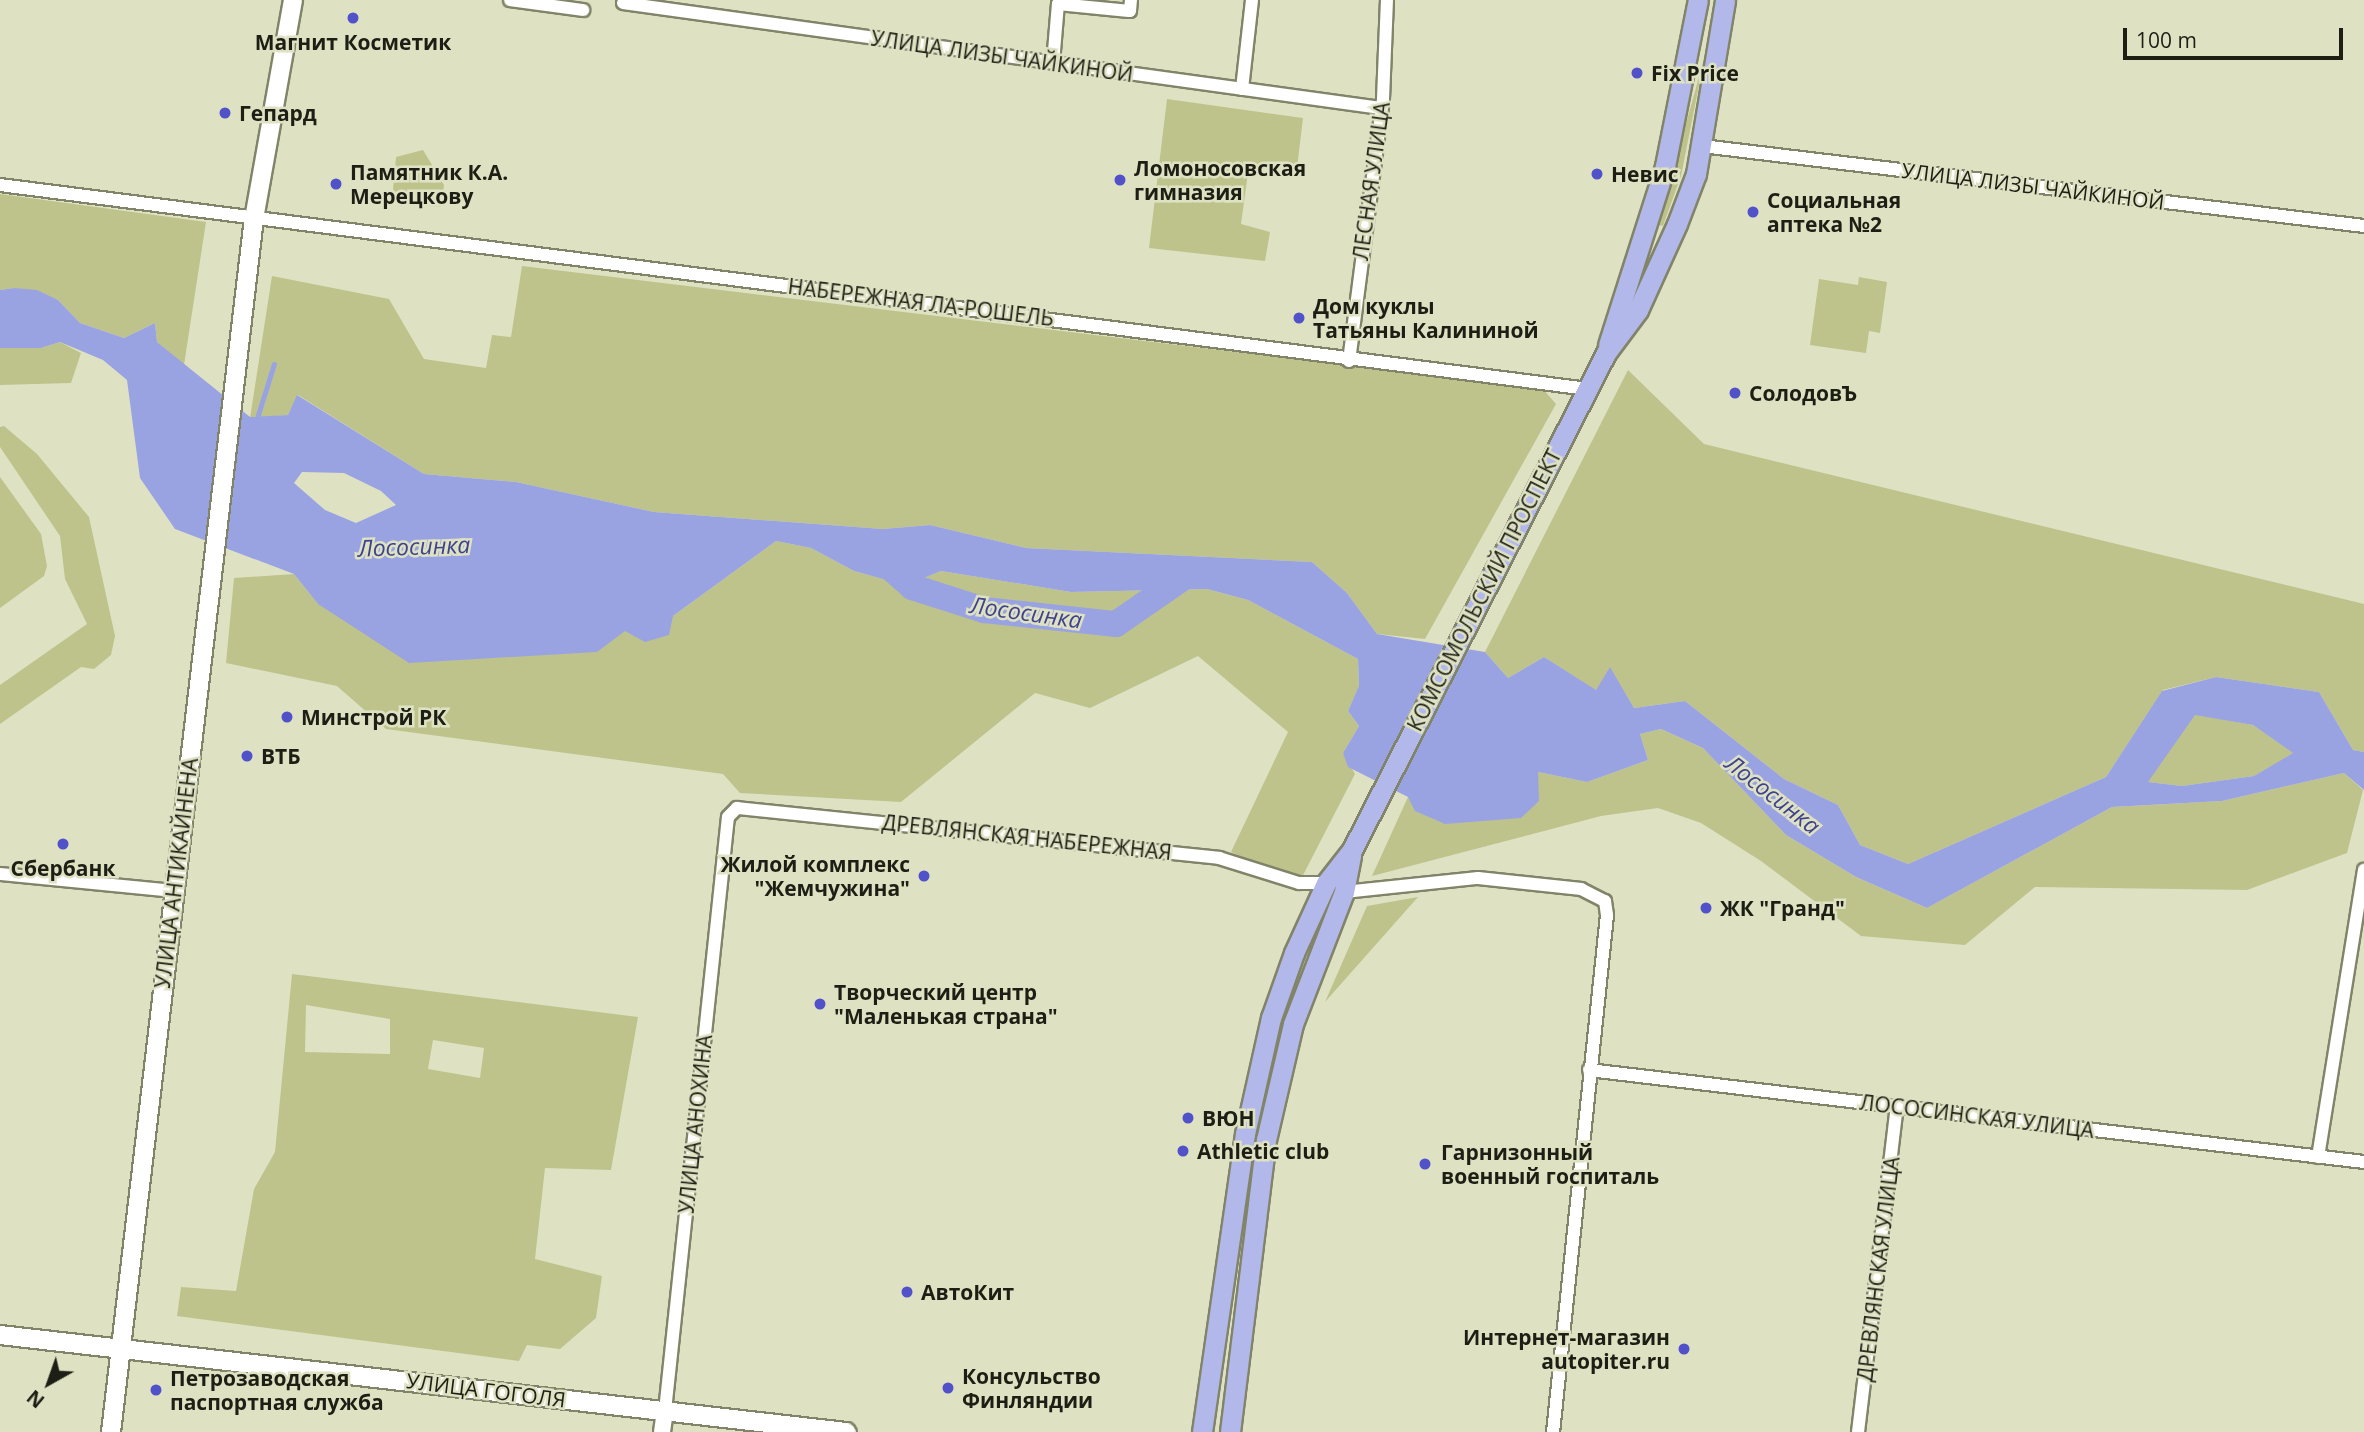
<!DOCTYPE html>
<meta charset="utf-8">
<style>
body{margin:0}
#map{position:relative;width:2364px;height:1432px;overflow:hidden;background:#dee2c3;font-family:"Open Sans",sans-serif}
div>[style]{position:absolute}
[style*='--x']{left:calc(var(--x)*1px);top:calc(var(--y)*1px);width:calc(var(--w)*1px);rotate:calc(var(--a)*1deg)}
.green>*{inset:0;background:#bec38c}
.water>*{inset:0;background:#9aa3e2}
.stream>*{height:4.5px;margin:-2.25px;padding:0 2.25px;transform-origin:2.25px;border-radius:2.25px;background:#9aa3e2}
.river>*{height:26px;margin:-13px;padding:0 13px;transform-origin:13px;border-radius:13px;background:#9aa3e2}
.roads{filter:drop-shadow(2px 0 #818468) drop-shadow(-2px 0 #818468) drop-shadow(0 2px #818468) drop-shadow(0 -2px #818468)}
.minor>*{height:12px;margin:-6px;padding:0 6px;transform-origin:6px;border-radius:6px;background:#fff}
.tertiary>*{height:16px;margin:-8px;padding:0 8px;transform-origin:8px;border-radius:8px;background:#fff}
.secondary>*{height:18px;margin:-9px;padding:0 9px;transform-origin:9px;border-radius:9px;background:#fff}
.primary>*{height:19px;margin:-9.5px;padding:0 9.5px;transform-origin:9.5px;border-radius:9.5px;background:#b2b8e9}
.dots>*{width:19px;height:19px;translate:-50% -50%;box-sizing:border-box;border:4px solid #dee2c3;border-radius:50%}
span{translate:-50% -50%;white-space:nowrap;text-align:center;line-height:1.15;-webkit-text-stroke:5px #dee2c3;paint-order:stroke}
.poi-label{font-size:21px;color:#1e1f14;font-weight:700}
.left{translate:0 -50%;text-align:left}
.right{translate:-100% -50%;text-align:right}
.street-label{font-size:21px;color:#1e1f14}
.water-label{font-size:23px;color:#3f438f;font-style:italic}
.north{position:absolute;left:14px;top:1348px;width:70px;height:70px;-webkit-text-stroke:5px #dee2c3;paint-order:stroke;rotate:220deg;font-size:19px;font-weight:700;line-height:28px;text-align:center;color:#1e1f14}
.north::after{content:'';display:block;margin:auto;width:24px;height:32px;background:#1e1f14;clip-path:polygon(50% 0,100% 100%,50% 72%,0 100%)}
.scale{position:absolute;left:2123px;top:28px;width:220px;height:32px;box-sizing:border-box;border:4px solid #1e1f14;border-top:0;padding-left:9px;font-size:21px;line-height:24px;white-space:nowrap;color:#1e1f14;-webkit-text-stroke:5px #dee2c3;paint-order:stroke}
</style>
<div id="map">
<div class="green">
<i style="clip-path:polygon(1705px 55px,1681px 176px,1663px 226px,1658px 225px)"></i>
<i style="clip-path:polygon(1167px 99px,1303px 118px,1297px 168px,1249px 166px,1241px 224px,1270px 232px,1265px 261px,1149px 248px)"></i>
<i style="clip-path:polygon(423px 150px,444px 185px,441px 207px,406px 204px,393px 189px,396px 157px)"></i>
<i style="clip-path:polygon(0 194px,206px 222px,184px 365px,157px 342px,155px 323px,124px 338px,80px 323px,58px 300px,14px 288px,0 290px)"></i>
<i style="clip-path:polygon(522px 266px,1543px 389px,1556px 404px,1425px 639px,1377px 634px,1347px 593px,1312px 562px,1026px 548px,930px 525px,883px 529px,654px 512px,516px 482px,424px 474px,298px 395px,288px 415px,250px 418px,272px 276px,389px 299px,424px 359px,486px 368px,492px 335px,511px 337px)"></i>
<i style="clip-path:polygon(1859px 277px,1887px 282px,1880px 333px,1869px 331px,1866px 353px,1810px 345px,1819px 279px,1858px 285px)"></i>
<i style="clip-path:polygon(60px 342px,81px 353px,71px 383px,0 385px,0 348px,41px 348px)"></i>
<i style="clip-path:polygon(1628px 370px,1704px 444px,2364px 604px,2364px 752px,2353px 750px,2319px 692px,2216px 677px,2163px 690px,2106px 777px,1908px 864px,1860px 845px,1838px 805px,1784px 779px,1685px 701px,1634px 708px,1610px 668px,1596px 691px,1544px 657px,1508px 678px,1485px 652px)"></i>
<i style="clip-path:polygon(4px 426px,37px 454px,89px 517px,115px 636px,111px 655px,94px 669px,81px 667px,0 724px,0 685px,87px 624px,65px 579px,60px 536px,0 447px,0 427px)"></i>
<i style="clip-path:polygon(0 477px,41px 534px,47px 566px,44px 576px,0 608px)"></i>
<i style="clip-path:polygon(776px 541px,811px 548px,854px 571px,913px 587px,915px 581px,941px 571px,1071px 592px,1207px 589px,1248px 600px,1358px 659px,1359px 687px,1348px 711px,1359px 726px,1343px 753px,1355px 774px,1299px 883px,1231px 852px,1288px 732px,1198px 656px,1090px 708px,1035px 693px,901px 802px,740px 793px,723px 774px,386px 729px,337px 686px,226px 663px,234px 578px,294px 574px,318px 604px,625px 631px,673px 616px)"></i>
<i style="clip-path:polygon(2195px 714px,2253px 725px,2294px 753px,2254px 776px,2182px 786px,2147px 782px)"></i>
<i style="clip-path:polygon(1661px 729px,1703px 748px,1786px 835px,1856px 877px,1927px 908px,2112px 807px,2222px 801px,2344px 773px,2363px 790px,2347px 853px,2247px 890px,2035px 887px,1965px 945px,1861px 936px,1761px 861px,1701px 823px,1658px 808px,1601px 816px,1372px 876px,1408px 797px,1538px 772px,1587px 782px,1648px 760px,1640px 734px)"></i>
<i style="clip-path:polygon(1418px 897px,1325px 1002px,1367px 906px)"></i>
<i style="clip-path:polygon(evenodd,292px 974px,638px 1017px,611px 1170px,545px 1168px,535px 1259px,602px 1276px,596px 1318px,560px 1349px,527px 1345px,519px 1361px,177px 1316px,181px 1287px,236px 1291px,254px 1189px,275px 1152px,292px 974px,306px 1005px,390px 1019px,390px 1054px,305px 1052px,306px 1005px,292px 974px,433px 1040px,484px 1048px,480px 1078px,428px 1069px,433px 1040px)"></i>
</div>
<div class="water">
<i style="clip-path:polygon(evenodd,14px 288px,37px 290px,58px 300px,80px 323px,124px 338px,155px 323px,157px 342px,250px 417px,288px 415px,297px 395px,424px 474px,516px 482px,654px 512px,883px 529px,930px 525px,1026px 548px,1312px 562px,1347px 593px,1377px 634px,1485px 652px,1508px 678px,1544px 657px,1596px 690px,1610px 667px,1634px 708px,1685px 701px,1784px 779px,1838px 805px,1860px 845px,1908px 864px,2106px 777px,2162px 691px,2216px 677px,2319px 692px,2353px 750px,2364px 752px,2364px 790px,2344px 773px,2222px 801px,2112px 807px,1927px 908px,1856px 877px,1786px 835px,1703px 748px,1661px 729px,1640px 734px,1648px 760px,1587px 782px,1538px 772px,1539px 801px,1521px 818px,1445px 824px,1415px 811px,1408px 797px,1348px 767px,1343px 753px,1359px 726px,1348px 711px,1359px 686px,1358px 659px,1248px 600px,1207px 589px,1071px 592px,941px 571px,916px 581px,912px 587px,854px 571px,811px 548px,776px 541px,673px 616px,669px 635px,645px 642px,625px 631px,597px 652px,409px 663px,318px 604px,294px 574px,175px 529px,140px 478px,127px 380px,103px 360px,60px 342px,41px 348px,0 348px,0 290px,14px 288px,302px 472px,344px 473px,381px 491px,396px 505px,356px 523px,325px 510px,294px 483px,302px 472px,14px 288px,2195px 715px,2253px 725px,2293px 753px,2254px 776px,2182px 786px,2148px 782px,2195px 715px)"></i>
</div>
<div class="stream">
<i style="--x:258;--y:415;--w:53;--a:-72.6"></i>
</div>
<div class="river">
<i style="--x:886;--y:564;--w:35;--a:41"></i>
<i style="--x:912;--y:587;--w:76;--a:17.7"></i>
<i style="--x:984;--y:610;--w:133;--a:6.1"></i>
<i style="--x:1116;--y:624;--w:91;--a:-34.7"></i>
</div>
<div class="roads">
<div class="minor">
<i style="--x:510;--y:0;--w:74;--a:7.8"></i>
<i style="--x:623;--y:3;--w:765;--a:7.89"></i>
<i style="--x:1053;--y:63;--w:59;--a:-85.2"></i>
<i style="--x:1058;--y:4;--w:72;--a:5.6"></i>
<i style="--x:1130;--y:11;--w:11;--a:-85"></i>
<i style="--x:1242;--y:89;--w:90;--a:-83.6"></i>
<i style="--x:1702;--y:146;--w:667;--a:6.89"></i>
<i style="--x:0;--y:185;--w:1600;--a:7.32"></i>
<i style="--x:1349;--y:361;--w:264;--a:-82.6"></i>
<i style="--x:1383;--y:99;--w:99;--a:-87.7"></i>
<i style="--x:0;--y:874;--w:174;--a:5.6"></i>
<i style="--x:1344;--y:892;--w:135;--a:-6"></i>
<i style="--x:1478;--y:878;--w:104;--a:6.1"></i>
<i style="--x:1581;--y:889;--w:27;--a:27"></i>
<i style="--x:1605;--y:901;--w:14;--a:82"></i>
<i style="--x:1607;--y:915;--w:520;--a:95.96"></i>
<i style="--x:1589;--y:1070;--w:780;--a:6.77"></i>
<i style="--x:2318;--y:1157;--w:291;--a:-80.9"></i>
<i style="--x:665;--y:1411;--w:597;--a:-83.95"></i>
<i style="--x:728;--y:817;--w:13;--a:-45"></i>
<i style="--x:737;--y:808;--w:485;--a:5.9"></i>
<i style="--x:1219;--y:858;--w:84;--a:17.4"></i>
<i style="--x:1299;--y:883;--w:27;--a:0"></i>
<i style="--x:1858;--y:1432;--w:327;--a:-83.2"></i>
</div>
<div class="tertiary">
<i style="--x:662;--y:1432;--w:21;--a:-82"></i>
</div>
<div class="secondary">
<i style="--x:0;--y:1335;--w:852;--a:6.54"></i>
<i style="--x:111;--y:1432;--w:1221;--a:-83.28"></i>
<i style="--x:254;--y:219;--w:222;--a:-79.9"></i>
</div>
<div class="primary">
<i style="--x:1608;--y:345;--w:188;--a:-72.3"></i>
<i style="--x:1665;--y:166;--w:169;--a:-78.8"></i>
<i style="--x:1202;--y:1432;--w:301;--a:-81.8"></i>
<i style="--x:1245;--y:1134;--w:119;--a:-77.4"></i>
<i style="--x:1271;--y:1018;--w:69;--a:-70.5"></i>
<i style="--x:1294;--y:953;--w:77;--a:-65.4"></i>
<i style="--x:1326;--y:883;--w:42;--a:-51.8"></i>
<i style="--x:1352;--y:850;--w:558;--a:-62.93"></i>
<i style="--x:1606;--y:353;--w:54;--a:-53.3"></i>
<i style="--x:1638;--y:310;--w:94;--a:-65.6"></i>
<i style="--x:1677;--y:224;--w:53;--a:-69.2"></i>
<i style="--x:1696;--y:174;--w:176;--a:-80.5"></i>
<i style="--x:1230;--y:1432;--w:294;--a:-83"></i>
<i style="--x:1266;--y:1140;--w:119;--a:-76.9"></i>
<i style="--x:1293;--y:1024;--w:142;--a:-68.9"></i>
<i style="--x:1344;--y:892;--w:38;--a:-79"></i>
</div>
</div>
<div class="dots">
<i style="left:353px;top:18px;background:#5152c9"></i>
<i style="left:1637px;top:73px;background:#5152c9"></i>
<i style="left:225px;top:113px;background:#5152c9"></i>
<i style="left:1597px;top:174px;background:#5152c9"></i>
<i style="left:1120px;top:180px;background:#5152c9"></i>
<i style="left:336px;top:184px;background:#5152c9"></i>
<i style="left:1753px;top:212px;background:#5152c9"></i>
<i style="left:1299px;top:318px;background:#5152c9"></i>
<i style="left:1735px;top:393px;background:#5152c9"></i>
<i style="left:287px;top:717px;background:#5152c9"></i>
<i style="left:247px;top:756px;background:#5152c9"></i>
<i style="left:63px;top:844px;background:#5152c9"></i>
<i style="left:924px;top:876px;background:#5152c9"></i>
<i style="left:1706px;top:908px;background:#5152c9"></i>
<i style="left:820px;top:1004px;background:#5152c9"></i>
<i style="left:1188px;top:1118px;background:#5152c9"></i>
<i style="left:1183px;top:1151px;background:#5152c9"></i>
<i style="left:1425px;top:1164px;background:#5152c9"></i>
<i style="left:907px;top:1292px;background:#5152c9"></i>
<i style="left:1684px;top:1349px;background:#5152c9"></i>
<i style="left:948px;top:1388px;background:#5152c9"></i>
<i style="left:156px;top:1390px;background:#5152c9"></i>
</div>
<div class="poi-label">
<span style="left:353px;top:42px">Магнит Косметик</span>
<span class="left" style="left:1651px;top:73px">Fix Price</span>
<span class="left" style="left:239px;top:113px">Гепард</span>
<span class="left" style="left:1134px;top:180px">Ломоносовская<br>гимназия</span>
<span class="left" style="left:350px;top:184px">Памятник К.А.<br>Мерецкову</span>
<span class="left" style="left:1611px;top:174px">Невис</span>
<span class="left" style="left:1767px;top:212px">Социальная<br>аптека №2</span>
<span class="left" style="left:1313px;top:318px">Дом куклы<br>Татьяны Калининой</span>
<span class="left" style="left:1749px;top:393px">СолодовЪ</span>
<span class="left" style="left:301px;top:717px">Минстрой РК</span>
<span class="left" style="left:261px;top:756px">ВТБ</span>
<span class="right" style="left:910px;top:876px">Жилой комплекс<br>"Жемчужина"</span>
<span style="left:63px;top:868px">Сбербанк</span>
<span class="left" style="left:1720px;top:908px">ЖК "Гранд"</span>
<span class="left" style="left:834px;top:1004px">Творческий центр<br>"Маленькая страна"</span>
<span class="left" style="left:1202px;top:1118px">ВЮН</span>
<span class="left" style="left:1197px;top:1151px">Athletic club</span>
<span class="left" style="left:1441px;top:1164px">Гарнизонный<br>военный госпиталь</span>
<span class="left" style="left:921px;top:1292px">АвтоКит</span>
<span class="right" style="left:1670px;top:1349px">Интернет-магазин<br>autopiter.ru</span>
<span class="left" style="left:962px;top:1388px">Консульство<br>Финляндии</span>
<span class="left" style="left:170px;top:1390px">Петрозаводская<br>паспортная служба</span>
</div>
<div class="street-label">
<span style="left:1002px;top:56px;rotate:8deg">УЛИЦА ЛИЗЫ ЧАЙКИНОЙ</span>
<span style="left:1371px;top:181px;rotate:-82deg">ЛЕСНАЯ УЛИЦА</span>
<span style="left:2033px;top:186px;rotate:7deg">УЛИЦА ЛИЗЫ ЧАЙКИНОЙ</span>
<span style="left:921px;top:302px;rotate:7deg">НАБЕРЕЖНАЯ ЛА-РОШЕЛЬ</span>
<span style="left:1484px;top:590px;rotate:-63deg">КОМСОМОЛЬСКИЙ ПРОСПЕКТ</span>
<span style="left:1027px;top:837px;rotate:6deg">ДРЕВЛЯНСКАЯ НАБЕРЕЖНАЯ</span>
<span style="left:176px;top:873px;rotate:-83deg">УЛИЦА АНТИКАЙНЕНА</span>
<span style="left:1977px;top:1116px;rotate:7deg">ЛОСОСИНСКАЯ УЛИЦА</span>
<span style="left:695px;top:1124px;rotate:-84deg">УЛИЦА АНОХИНА</span>
<span style="left:1878px;top:1269px;rotate:-83deg">ДРЕВЛЯНСКАЯ УЛИЦА</span>
<span style="left:486px;top:1390px;rotate:7deg">УЛИЦА ГОГОЛЯ</span>
</div>
<div class="water-label">
<span style="left:414px;top:546px;rotate:-2deg">Лососинка</span>
<span style="left:1026px;top:612px;rotate:8deg">Лососинка</span>
<span style="left:1773px;top:794px;rotate:38deg">Лососинка</span>
</div>
<div class="north">N</div>
<div class="scale">100 m</div>
</div>
